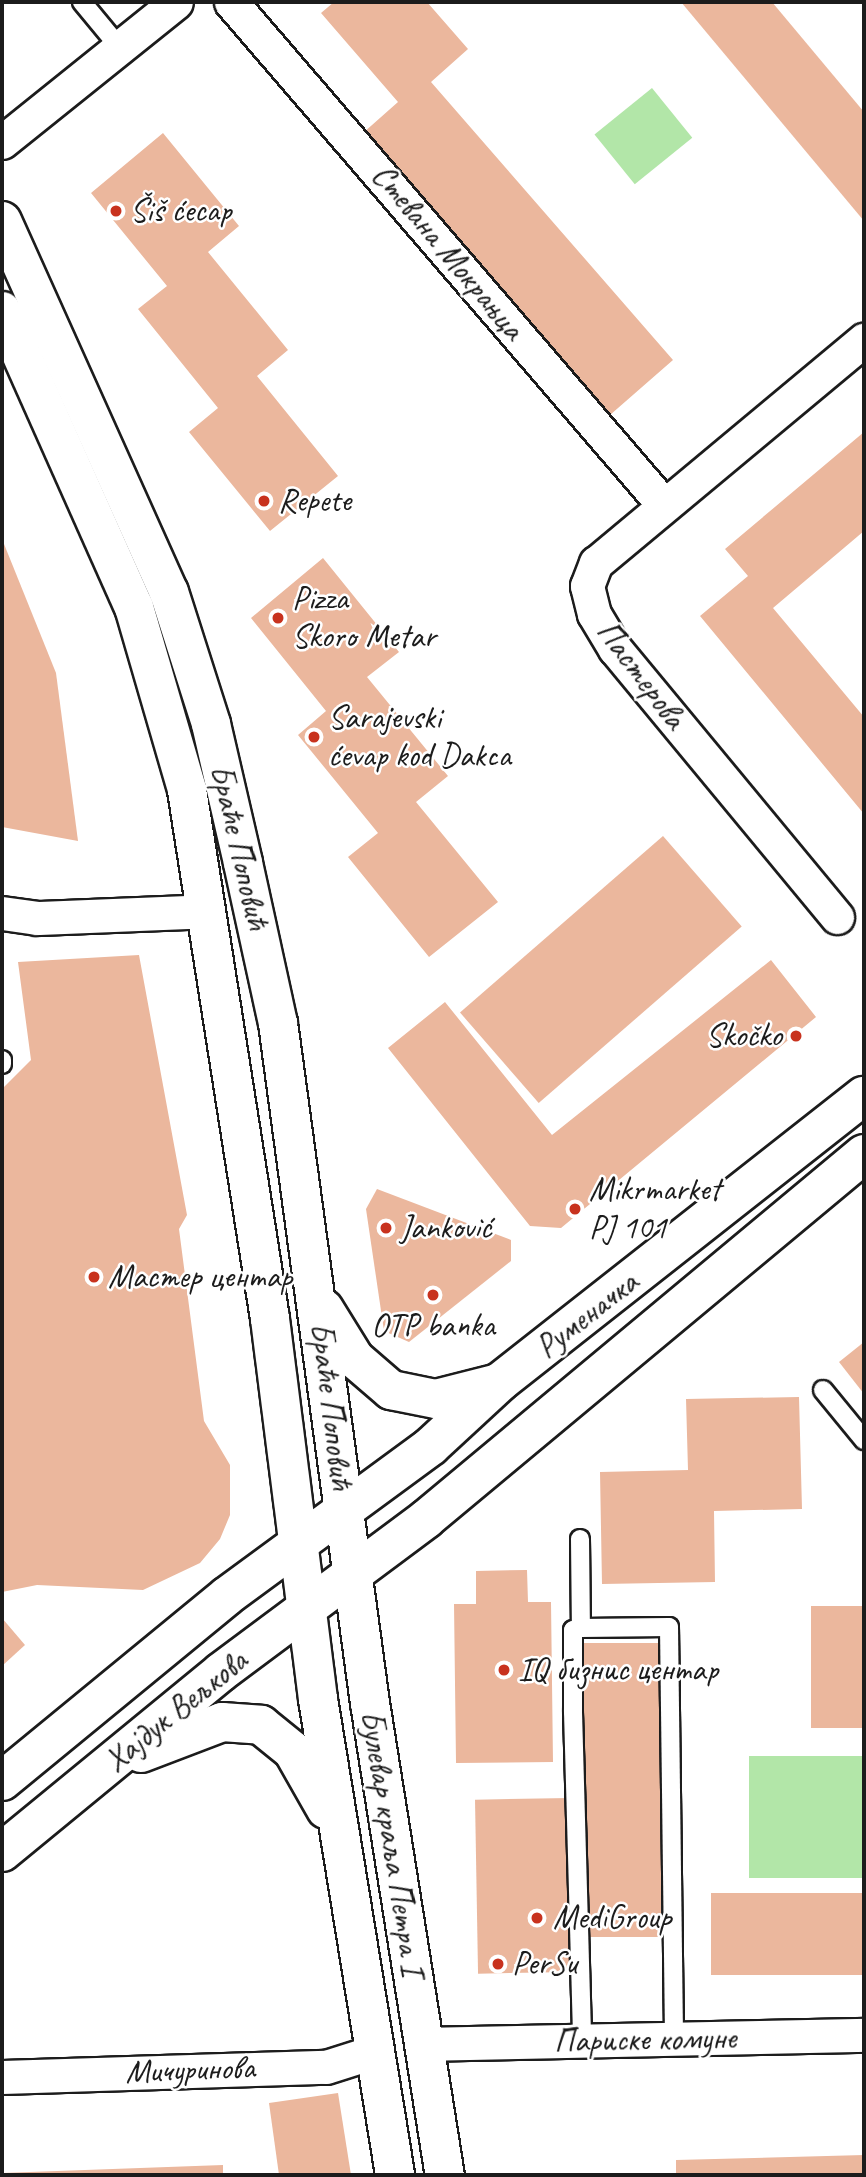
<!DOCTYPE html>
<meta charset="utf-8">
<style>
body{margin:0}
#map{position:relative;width:866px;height:2177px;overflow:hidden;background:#fff;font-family:Caveat,sans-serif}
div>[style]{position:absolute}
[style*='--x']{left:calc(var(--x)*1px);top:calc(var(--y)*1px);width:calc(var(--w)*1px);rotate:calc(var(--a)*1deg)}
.green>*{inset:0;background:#b2e6a8;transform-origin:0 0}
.building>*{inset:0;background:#ebb79d;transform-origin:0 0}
.roads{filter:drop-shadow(2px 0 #1c1c1c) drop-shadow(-2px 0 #1c1c1c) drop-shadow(0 2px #1c1c1c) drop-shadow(0 -2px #1c1c1c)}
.lane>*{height:18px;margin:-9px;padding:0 9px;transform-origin:9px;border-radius:9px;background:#fff}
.street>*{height:33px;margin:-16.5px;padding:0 16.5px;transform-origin:16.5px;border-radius:16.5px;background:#fff}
.secondary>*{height:38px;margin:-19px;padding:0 19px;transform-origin:19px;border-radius:19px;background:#fff}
.dots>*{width:19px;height:19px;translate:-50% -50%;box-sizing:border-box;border:4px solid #fff;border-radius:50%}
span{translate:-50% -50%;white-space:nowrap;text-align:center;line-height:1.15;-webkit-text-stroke:5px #fff;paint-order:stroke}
.poi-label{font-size:33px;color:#1c1c1c}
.left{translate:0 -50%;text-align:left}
.right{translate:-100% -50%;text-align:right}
.street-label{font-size:33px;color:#1c1c1c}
.frame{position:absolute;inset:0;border:4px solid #1c1c1c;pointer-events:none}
</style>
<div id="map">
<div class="green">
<i style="left:652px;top:88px;width:64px;height:74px;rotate:51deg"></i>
<i style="left:864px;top:1756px;width:122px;height:115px;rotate:90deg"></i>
</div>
<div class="building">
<i style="clip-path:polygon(334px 2px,427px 2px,468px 49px,431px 82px,673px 360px,610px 415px,363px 133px,398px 102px,321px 13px)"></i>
<i style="clip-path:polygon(681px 2px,772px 2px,864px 112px,864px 221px)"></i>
<i style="clip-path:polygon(163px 133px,239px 226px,208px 252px,288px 350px,257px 376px,338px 476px,270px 531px,189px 432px,218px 408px,138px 309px,167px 286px,91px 193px)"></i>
<i style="clip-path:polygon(864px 432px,864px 531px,773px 608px,864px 717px,864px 814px,700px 616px,748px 576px,725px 549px)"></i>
<i style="clip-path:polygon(2px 539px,56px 673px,78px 841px,2px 827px)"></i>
<i style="clip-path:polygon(323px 558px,399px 652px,367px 677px,448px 776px,416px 802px,498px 902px,429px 957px,348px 857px,378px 833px,298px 735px,326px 711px,251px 618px)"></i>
<i style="left:663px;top:836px;width:120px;height:269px;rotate:49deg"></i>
<i style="clip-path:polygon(139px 955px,187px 1215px,179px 1229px,204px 1421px,230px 1465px,230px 1515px,220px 1539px,200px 1563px,143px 1590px,37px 1585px,2px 1592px,2px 1089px,31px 1060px,18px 962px)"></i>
<i style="clip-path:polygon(771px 960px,816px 1017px,561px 1228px,530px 1226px,388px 1048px,445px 1002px,552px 1135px)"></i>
<i style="clip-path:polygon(377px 1189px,511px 1240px,511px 1261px,409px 1342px,384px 1331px,366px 1209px)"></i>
<i style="clip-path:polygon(864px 1342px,864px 1394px,839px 1362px)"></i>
<i style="clip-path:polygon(799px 1397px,802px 1509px,714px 1511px,715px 1582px,602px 1584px,600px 1472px,688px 1470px,686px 1399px)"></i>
<i style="clip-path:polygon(527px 1570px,528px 1602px,551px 1602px,553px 1762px,456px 1763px,454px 1604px,476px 1604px,476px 1571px)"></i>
<i style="left:864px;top:1606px;width:122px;height:53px;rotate:90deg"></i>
<i style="clip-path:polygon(2px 1618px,25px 1645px,2px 1666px)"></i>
<i style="left:584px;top:1643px;width:77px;height:294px"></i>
<i style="left:570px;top:1798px;width:174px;height:95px;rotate:89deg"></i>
<i style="left:864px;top:1893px;width:82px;height:153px;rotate:90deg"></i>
<i style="clip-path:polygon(338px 2093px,351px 2175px,279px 2175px,269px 2103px)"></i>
<i style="clip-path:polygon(864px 2155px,864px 2175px,676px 2175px,676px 2160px)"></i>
<i style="clip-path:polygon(223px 2165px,223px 2175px,2px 2175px,2px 2173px)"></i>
</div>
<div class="roads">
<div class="lane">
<i style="--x:82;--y:2;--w:60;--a:50.4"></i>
<i style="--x:2;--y:1060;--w:4;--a:90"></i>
<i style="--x:823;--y:1390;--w:65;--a:50.6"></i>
<i style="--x:580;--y:1539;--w:89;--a:89.4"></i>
<i style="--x:581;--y:1628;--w:88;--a:-0.7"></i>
<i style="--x:669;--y:1627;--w:412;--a:89.3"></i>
<i style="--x:581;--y:1628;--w:8;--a:166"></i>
<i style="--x:573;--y:1630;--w:82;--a:90"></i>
<i style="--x:573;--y:1712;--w:329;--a:88.4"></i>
</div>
<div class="street">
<i style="--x:231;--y:2;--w:662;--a:49.29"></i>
<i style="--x:2;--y:142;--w:223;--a:-38.8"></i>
<i style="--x:2;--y:913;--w:35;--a:8"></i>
<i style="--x:37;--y:918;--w:171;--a:-2.3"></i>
<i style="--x:837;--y:917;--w:348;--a:-129.6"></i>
<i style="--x:615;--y:649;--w:41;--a:-121"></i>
<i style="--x:594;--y:614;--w:29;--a:-104"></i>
<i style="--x:587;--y:586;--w:25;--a:-69"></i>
<i style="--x:596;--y:563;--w:349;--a:-39.8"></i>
<i style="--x:425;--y:2044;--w:439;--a:-1.2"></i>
<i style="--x:2;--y:2077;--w:324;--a:-1.8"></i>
<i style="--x:326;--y:2067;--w:52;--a:-17.7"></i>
</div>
<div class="secondary">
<i style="--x:2;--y:221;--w:407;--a:65.8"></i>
<i style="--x:169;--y:592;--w:139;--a:72.3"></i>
<i style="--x:211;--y:724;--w:143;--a:77"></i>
<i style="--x:243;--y:863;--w:164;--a:77.7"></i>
<i style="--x:278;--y:1023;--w:686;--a:82.3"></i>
<i style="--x:370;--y:1703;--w:478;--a:81"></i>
<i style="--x:2;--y:311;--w:324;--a:66"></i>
<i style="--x:134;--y:607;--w:191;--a:73.8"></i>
<i style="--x:187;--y:790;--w:535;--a:81.08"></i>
<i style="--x:270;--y:1319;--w:383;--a:82.8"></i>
<i style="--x:318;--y:1699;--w:482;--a:80.8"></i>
<i style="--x:324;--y:1309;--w:59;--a:58.2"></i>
<i style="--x:355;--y:1359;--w:48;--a:40.7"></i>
<i style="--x:391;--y:1390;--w:46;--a:11.3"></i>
<i style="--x:436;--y:1399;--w:61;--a:-14.3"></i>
<i style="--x:141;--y:1753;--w:87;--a:-20.9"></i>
<i style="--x:222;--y:1722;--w:39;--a:4"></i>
<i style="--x:261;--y:1725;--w:41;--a:39.1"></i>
<i style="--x:293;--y:1751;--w:67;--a:60.4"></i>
<i style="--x:2;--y:1781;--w:291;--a:-39.4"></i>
<i style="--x:227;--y:1596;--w:253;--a:-36.3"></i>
<i style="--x:431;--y:1446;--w:94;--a:-42.8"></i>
<i style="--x:500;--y:1382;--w:463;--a:-38.2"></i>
<i style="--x:2;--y:1852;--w:283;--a:-39.4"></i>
<i style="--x:221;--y:1672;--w:256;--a:-36.7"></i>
<i style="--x:426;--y:1519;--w:570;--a:-39.81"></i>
</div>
</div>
<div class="dots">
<i style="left:116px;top:211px;background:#c8321e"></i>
<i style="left:264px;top:501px;background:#c8321e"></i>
<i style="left:278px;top:618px;background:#c8321e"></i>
<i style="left:314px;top:737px;background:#c8321e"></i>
<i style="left:796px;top:1036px;background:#c8321e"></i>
<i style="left:575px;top:1209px;background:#c8321e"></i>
<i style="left:386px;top:1228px;background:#c8321e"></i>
<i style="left:94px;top:1277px;background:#c8321e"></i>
<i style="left:433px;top:1295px;background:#c8321e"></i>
<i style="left:504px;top:1670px;background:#c8321e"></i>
<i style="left:537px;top:1918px;background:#c8321e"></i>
<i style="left:498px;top:1964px;background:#c8321e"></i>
</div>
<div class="poi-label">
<span class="left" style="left:130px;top:211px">Šiš ćecap</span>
<span class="left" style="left:278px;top:501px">Repete</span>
<span class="left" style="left:292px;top:618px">Pizza<br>Skoro Metar</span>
<span class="left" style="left:328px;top:737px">Sarajevski<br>ćevap kod Dakca</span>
<span class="right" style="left:782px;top:1036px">Skočko</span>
<span class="left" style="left:589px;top:1209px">Mikrmarket<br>PJ 101</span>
<span class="left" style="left:400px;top:1228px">Janković</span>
<span class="left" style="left:108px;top:1277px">Мастер центар</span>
<span style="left:433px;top:1326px">OTP banka</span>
<span class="left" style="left:518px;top:1670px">IQ бизнис центар</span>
<span class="left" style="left:553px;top:1918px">MediGroup</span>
<span class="left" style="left:512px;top:1964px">PerSu</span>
</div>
<div class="street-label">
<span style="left:448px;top:252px;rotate:50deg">Стевана Мокрањца</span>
<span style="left:641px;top:675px;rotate:53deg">Пастерова</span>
<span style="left:239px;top:847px;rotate:77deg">Браће Поповић</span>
<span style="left:587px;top:1315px;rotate:-38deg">Руменачка</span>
<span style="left:331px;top:1406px;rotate:83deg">Браће Поповић</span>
<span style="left:176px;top:1711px;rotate:-39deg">Хајдук Вељкова</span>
<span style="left:392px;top:1843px;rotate:81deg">Булевар краља Петра I</span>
<span style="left:645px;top:2040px;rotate:-1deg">Париске комуне</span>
<span style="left:190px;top:2070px;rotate:-2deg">Мичуринова</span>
</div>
<div class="frame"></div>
</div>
